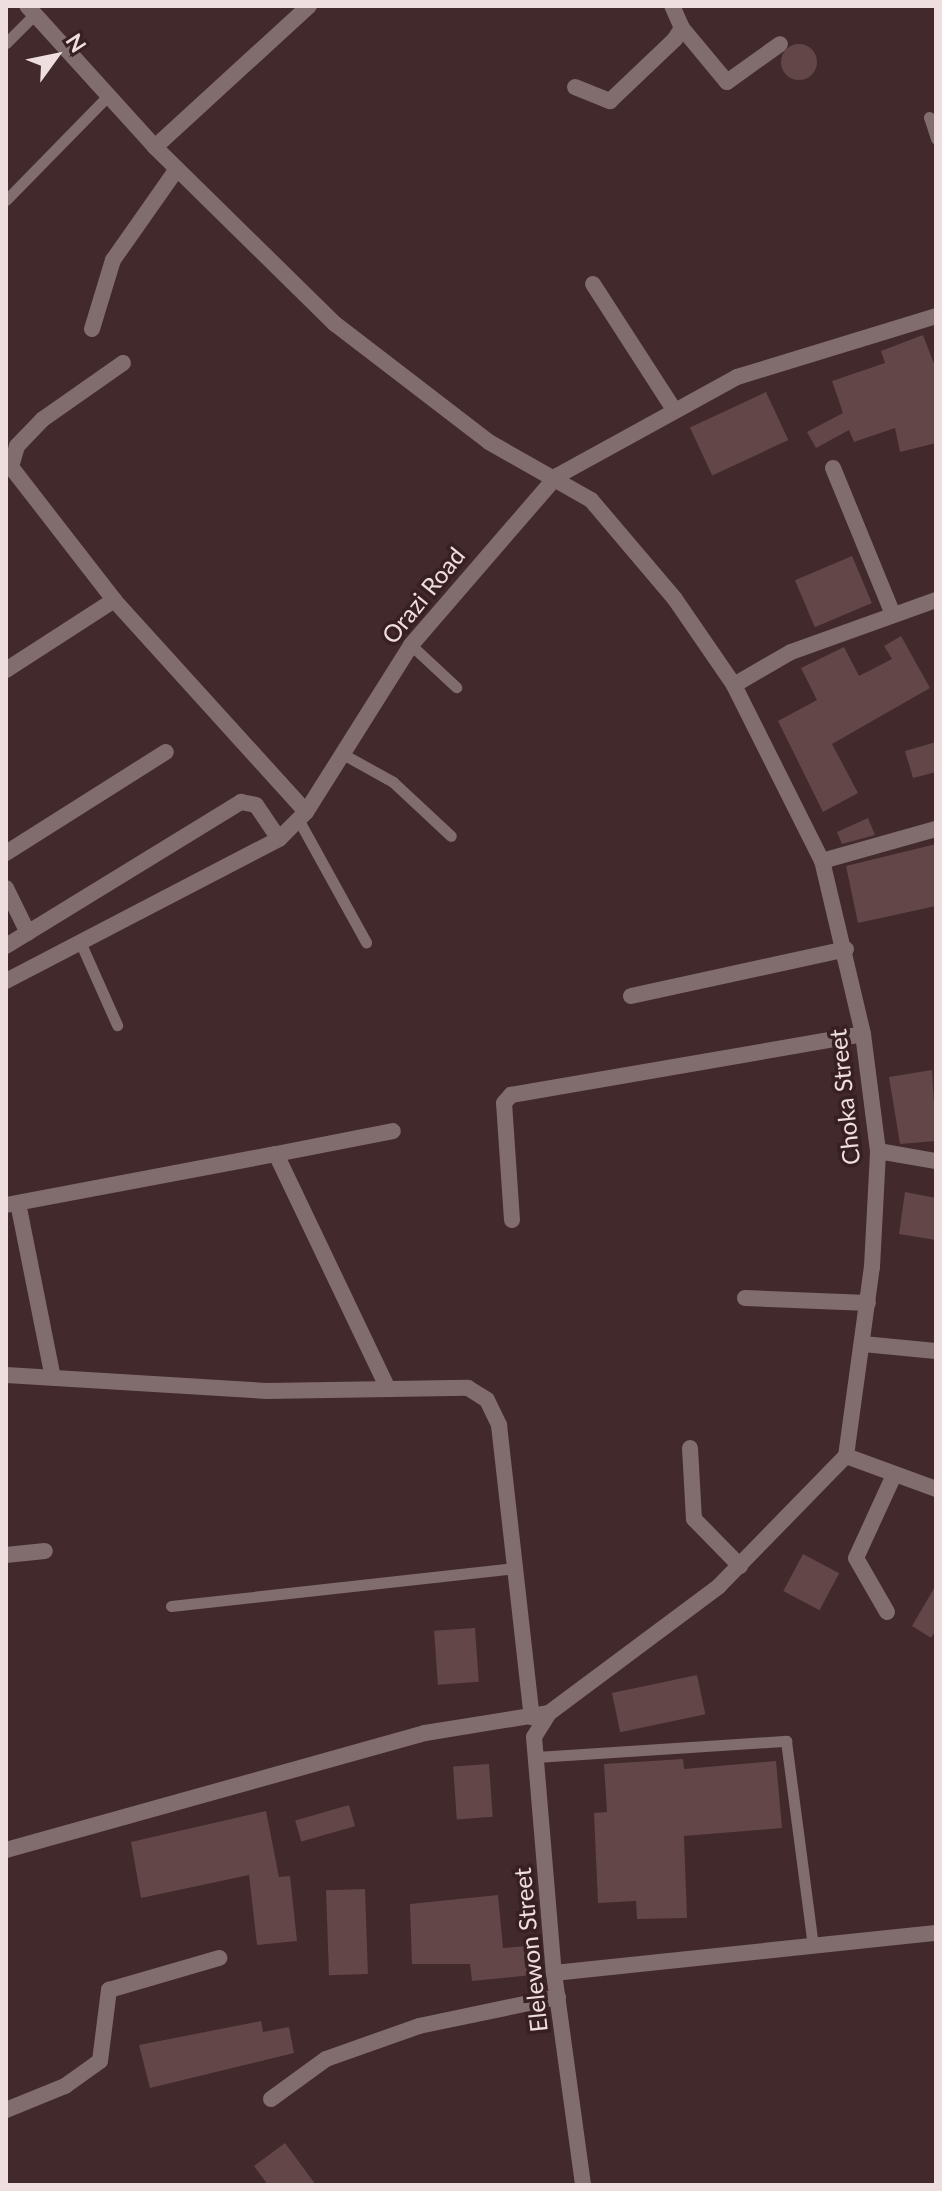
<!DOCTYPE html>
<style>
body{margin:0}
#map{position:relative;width:942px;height:2191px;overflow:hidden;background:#42292b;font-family:Lato,sans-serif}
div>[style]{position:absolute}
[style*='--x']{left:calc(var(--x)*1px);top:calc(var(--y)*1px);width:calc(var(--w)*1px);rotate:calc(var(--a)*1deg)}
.building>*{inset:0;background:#624648;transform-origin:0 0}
.round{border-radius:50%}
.service>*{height:11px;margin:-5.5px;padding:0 5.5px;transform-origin:5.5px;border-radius:5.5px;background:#816c6e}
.minor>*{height:16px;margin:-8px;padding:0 8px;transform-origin:8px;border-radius:8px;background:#816c6e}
span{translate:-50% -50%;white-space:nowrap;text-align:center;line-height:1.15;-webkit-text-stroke:7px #371f22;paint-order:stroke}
.street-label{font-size:24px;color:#efdedf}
.frame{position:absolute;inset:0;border:8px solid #efdedf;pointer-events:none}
.north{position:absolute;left:16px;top:16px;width:80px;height:80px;-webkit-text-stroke:6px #371f22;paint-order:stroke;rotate:57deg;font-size:22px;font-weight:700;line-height:32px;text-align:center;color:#efdedf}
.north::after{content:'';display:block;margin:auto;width:28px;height:36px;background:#efdedf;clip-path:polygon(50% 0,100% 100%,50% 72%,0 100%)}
</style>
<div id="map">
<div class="building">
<i class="round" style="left:781px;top:44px;width:36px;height:36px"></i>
<i style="clip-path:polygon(923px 335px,936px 369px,936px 443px,900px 452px,895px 428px,854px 442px,849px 430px,816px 448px,807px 432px,843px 413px,832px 381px,885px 363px,881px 351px)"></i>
<i style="left:766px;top:392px;width:53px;height:84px;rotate:65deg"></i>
<i style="left:852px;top:556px;width:51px;height:62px;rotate:67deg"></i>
<i style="clip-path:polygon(901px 636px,930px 688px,832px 744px,858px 793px,823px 812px,778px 721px,817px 700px,801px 668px,844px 647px,859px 676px,892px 659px,884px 646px)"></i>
<i style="clip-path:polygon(936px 742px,936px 772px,913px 778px,905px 751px)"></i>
<i style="clip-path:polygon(868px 818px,875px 835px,842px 844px,837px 832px)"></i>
<i style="clip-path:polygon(936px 844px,936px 906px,858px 923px,846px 866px)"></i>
<i style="clip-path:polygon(932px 1070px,936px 1141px,900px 1144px,889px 1077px)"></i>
<i style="clip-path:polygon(905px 1192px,936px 1198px,936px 1240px,899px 1234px)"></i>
<i style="left:803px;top:1554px;width:41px;height:42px;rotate:28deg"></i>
<i style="clip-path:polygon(936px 1585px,936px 1630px,931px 1638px,912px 1626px)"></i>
<i style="left:475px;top:1628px;width:54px;height:41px;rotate:86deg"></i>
<i style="left:697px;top:1675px;width:40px;height:87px;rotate:78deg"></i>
<i style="clip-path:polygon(683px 1759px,684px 1769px,776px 1761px,782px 1828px,684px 1836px,687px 1918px,637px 1919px,636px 1901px,598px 1903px,594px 1813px,607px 1812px,604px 1764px)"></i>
<i style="left:489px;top:1764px;width:53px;height:36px;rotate:86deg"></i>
<i style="left:349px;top:1805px;width:22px;height:56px;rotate:74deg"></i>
<i style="clip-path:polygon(266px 1811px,279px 1877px,290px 1876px,297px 1941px,257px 1945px,249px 1875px,141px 1898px,131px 1842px)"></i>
<i style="left:365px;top:1889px;width:85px;height:39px;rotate:88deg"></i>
<i style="clip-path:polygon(498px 1895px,503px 1948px,529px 1946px,532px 1975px,472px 1981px,470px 1964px,412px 1964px,410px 1904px)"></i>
<i style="clip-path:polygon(261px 2021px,263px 2032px,289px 2027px,294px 2053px,150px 2088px,139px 2045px)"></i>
<i style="clip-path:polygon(285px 2143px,316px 2185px,268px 2185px,254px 2166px)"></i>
</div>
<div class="service">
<i style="--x:6;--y:43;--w:41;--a:-45"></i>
<i style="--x:929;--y:117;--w:23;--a:72"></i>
<i style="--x:6;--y:200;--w:146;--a:-45.6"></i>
<i style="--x:411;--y:645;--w:62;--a:43"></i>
<i style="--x:341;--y:753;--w:60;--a:29.1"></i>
<i style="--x:393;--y:782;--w:79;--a:43"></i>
<i style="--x:298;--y:819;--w:141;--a:61.1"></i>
<i style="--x:81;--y:944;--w:89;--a:66"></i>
<i style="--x:171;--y:1606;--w:346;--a:-6.3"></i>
<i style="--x:536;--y:1757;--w:251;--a:-3.7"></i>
<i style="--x:786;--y:1741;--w:207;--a:82.5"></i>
</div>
<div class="minor">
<i style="--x:682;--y:28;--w:70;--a:50.2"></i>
<i style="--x:727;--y:82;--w:65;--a:-35.6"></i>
<i style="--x:575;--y:87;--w:38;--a:22"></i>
<i style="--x:610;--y:101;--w:90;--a:-43.6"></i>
<i style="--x:675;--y:39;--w:13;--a:-58"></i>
<i style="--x:682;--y:28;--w:24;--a:-114"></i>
<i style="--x:155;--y:147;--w:209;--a:-42.5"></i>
<i style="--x:593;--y:284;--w:148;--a:57.2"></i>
<i style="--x:92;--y:329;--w:72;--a:-73.1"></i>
<i style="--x:113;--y:260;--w:111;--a:-54.9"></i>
<i style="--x:123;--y:363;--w:98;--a:145"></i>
<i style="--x:43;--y:419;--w:37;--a:134"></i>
<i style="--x:17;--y:446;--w:22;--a:106"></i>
<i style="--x:11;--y:467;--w:168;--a:52.2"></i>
<i style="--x:114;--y:600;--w:286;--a:47.8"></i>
<i style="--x:833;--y:468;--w:158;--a:67.7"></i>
<i style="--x:6;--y:670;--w:129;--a:-32.9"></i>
<i style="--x:734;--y:685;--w:66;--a:-30.1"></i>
<i style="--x:791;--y:652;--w:154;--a:-19.7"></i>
<i style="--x:6;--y:853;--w:189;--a:-32.3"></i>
<i style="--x:822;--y:861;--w:118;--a:-15.7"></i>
<i style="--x:6;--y:888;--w:50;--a:63.9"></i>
<i style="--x:6;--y:946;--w:276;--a:-31.5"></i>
<i style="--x:241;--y:802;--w:15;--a:11"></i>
<i style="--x:256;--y:805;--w:41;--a:55.9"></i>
<i style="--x:6;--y:981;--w:308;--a:-27.5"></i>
<i style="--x:279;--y:839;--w:38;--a:-45"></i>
<i style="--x:306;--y:812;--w:197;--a:-57.8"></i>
<i style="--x:411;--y:645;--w:223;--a:-49.2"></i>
<i style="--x:557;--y:476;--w:205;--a:-28.8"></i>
<i style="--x:737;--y:377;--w:208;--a:-17"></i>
<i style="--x:631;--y:996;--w:220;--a:-12.3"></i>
<i style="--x:878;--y:1151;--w:59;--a:9.8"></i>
<i style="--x:276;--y:1154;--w:119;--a:-11.1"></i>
<i style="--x:18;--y:1203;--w:178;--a:78.7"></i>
<i style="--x:6;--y:1205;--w:275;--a:-10.7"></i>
<i style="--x:276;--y:1154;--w:258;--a:64.5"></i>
<i style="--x:512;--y:1220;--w:117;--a:-93.9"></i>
<i style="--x:504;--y:1103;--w:11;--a:-49"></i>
<i style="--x:511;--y:1095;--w:357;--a:-9.8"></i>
<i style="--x:745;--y:1298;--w:123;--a:2.3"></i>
<i style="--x:863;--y:1344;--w:73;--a:5.5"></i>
<i style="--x:6;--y:1375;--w:261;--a:3.5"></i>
<i style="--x:267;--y:1391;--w:201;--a:-0.9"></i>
<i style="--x:468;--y:1388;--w:22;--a:32"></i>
<i style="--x:487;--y:1400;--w:28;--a:64"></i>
<i style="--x:499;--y:1425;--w:294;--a:83.6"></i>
<i style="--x:690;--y:1448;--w:71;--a:86.8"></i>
<i style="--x:694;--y:1519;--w:66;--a:45.6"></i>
<i style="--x:846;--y:1456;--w:96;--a:20.1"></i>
<i style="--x:6;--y:1555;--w:39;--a:-6"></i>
<i style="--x:887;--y:1612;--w:62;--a:-119.9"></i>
<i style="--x:856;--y:1558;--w:89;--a:-65.4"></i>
<i style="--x:549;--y:1713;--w:28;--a:122"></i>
<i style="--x:534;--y:1737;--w:237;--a:85.2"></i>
<i style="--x:554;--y:1973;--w:214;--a:82.2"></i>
<i style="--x:6;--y:1850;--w:435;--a:-15.6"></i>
<i style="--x:425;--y:1733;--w:126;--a:-9.2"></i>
<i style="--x:549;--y:1713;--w:211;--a:-36.7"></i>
<i style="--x:718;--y:1587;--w:183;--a:-45.7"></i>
<i style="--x:846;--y:1456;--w:191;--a:-82.2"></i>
<i style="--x:872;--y:1267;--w:116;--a:-87"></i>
<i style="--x:878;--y:1151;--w:118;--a:-97.3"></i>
<i style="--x:863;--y:1034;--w:178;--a:-103.3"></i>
<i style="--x:822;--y:861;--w:197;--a:-116.6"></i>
<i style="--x:734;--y:685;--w:104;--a:-124.5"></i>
<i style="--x:675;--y:599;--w:130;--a:-130.3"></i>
<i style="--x:591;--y:500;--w:117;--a:-150.4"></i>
<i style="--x:489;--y:442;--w:194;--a:-142.5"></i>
<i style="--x:335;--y:324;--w:252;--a:-135.5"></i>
<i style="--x:155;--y:147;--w:190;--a:-132.2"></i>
<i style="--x:554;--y:1973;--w:384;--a:-6"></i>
<i style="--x:271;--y:2099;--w:68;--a:-36"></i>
<i style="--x:326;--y:2059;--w:99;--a:-19.5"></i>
<i style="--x:419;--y:2026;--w:142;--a:-11.8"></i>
<i style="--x:6;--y:2110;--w:64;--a:-22.1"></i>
<i style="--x:65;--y:2086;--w:43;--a:-35.5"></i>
<i style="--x:100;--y:2061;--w:72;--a:-82.8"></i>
<i style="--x:109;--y:1990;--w:115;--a:-16.2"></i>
</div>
<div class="street-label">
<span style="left:423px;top:595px;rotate:-51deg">Orazi Road</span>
<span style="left:844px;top:1097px;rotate:-96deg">Choka Street</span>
<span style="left:530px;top:1950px;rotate:-96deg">Elelewon Street</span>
</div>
<div class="frame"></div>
<div class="north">N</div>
</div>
